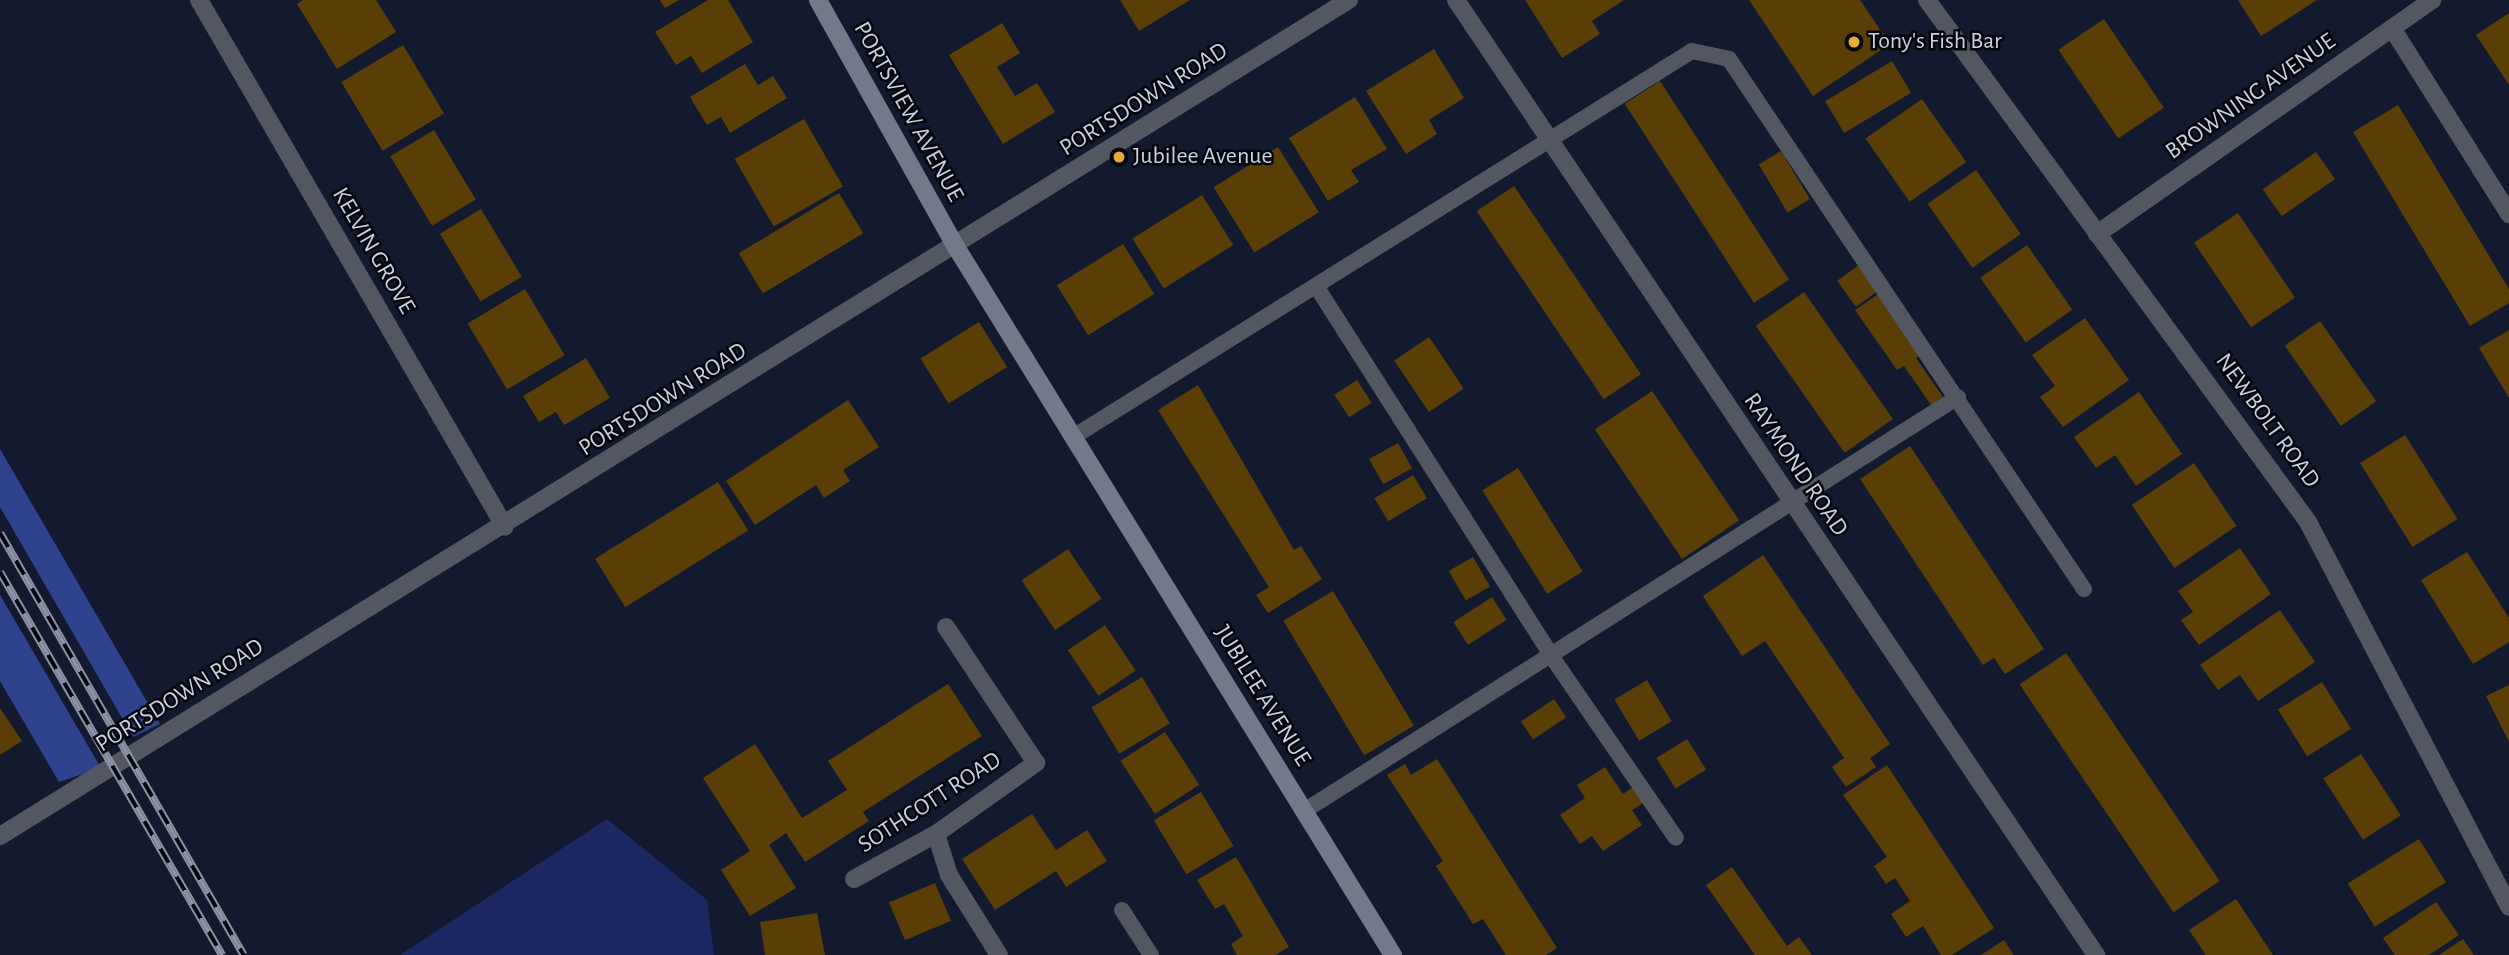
<!DOCTYPE html>
<style>
body{margin:0}
#map{position:relative;width:2509px;height:955px;overflow:hidden;background:#131a2f;font-family:"Alegreya Sans",sans-serif}
div>[style]{position:absolute}
[style*='--x']{left:calc(var(--x)*1px);top:calc(var(--y)*1px);width:calc(var(--w)*1px);rotate:calc(var(--a)*1deg)}
.green>*{inset:0;background:#1b2861}
.forest>*{inset:0;background:#2f428e}
.building>*{inset:0;background:#5a3e06;transform-origin:0 0}
.lane>*{height:16px;margin:-8px;padding:0 8px;transform-origin:8px;border-radius:8px;background:#535762}
.street>*{height:18px;margin:-9px;padding:0 9px;transform-origin:9px;border-radius:9px;background:#535762}
.secondary>*{height:18px;margin:-9px;padding:0 9px;transform-origin:9px;border-radius:9px;background:#72798b}
.rail>*{height:8px;margin-top:-4px;transform-origin:0;background:repeating-linear-gradient(90deg,#04060e 0 16px,#8c92a3 0 32px);box-sizing:border-box;border-block:2px solid #8c92a3}
.dots>*{width:19px;height:19px;translate:-50% -50%;box-sizing:border-box;border:4px solid #04060e;border-radius:50%}
span{translate:-50% -50%;white-space:nowrap;text-align:center;line-height:1.15;-webkit-text-stroke:5px #04060e;paint-order:stroke}
.poi-label{font-size:24px;color:#ccd1e0}
.left{translate:0 -50%;text-align:left}
.street-label{font-size:24px;color:#ccd1e0}
</style>
<div id="map">
<div class="green">
<i style="clip-path:polygon(607px 819px,707px 900px,714px 955px,400px 955px)"></i>
</div>
<div class="forest">
<i style="clip-path:polygon(0 449px,160px 724px,133px 737px,0 507px)"></i>
<i style="clip-path:polygon(0 595px,101px 768px,59px 782px,0 681px)"></i>
</div>
<div class="building">
<i style="clip-path:polygon(303px 0,376px 0,396px 32px,337px 69px,297px 4px)"></i>
<i style="clip-path:polygon(660px 0,679px 0,665px 8px)"></i>
<i style="clip-path:polygon(708px 0,728px 0,753px 42px,702px 73px,691px 56px,676px 65px,655px 32px)"></i>
<i style="clip-path:polygon(1120px 0,1190px 0,1139px 31px)"></i>
<i style="clip-path:polygon(1525px 0,1624px 0,1592px 21px,1600px 34px,1562px 58px)"></i>
<i style="clip-path:polygon(1749px 0,1860px 0,1890px 44px,1813px 96px)"></i>
<i style="clip-path:polygon(2238px 0,2317px 0,2261px 36px)"></i>
<i style="clip-path:polygon(2509px 13px,2509px 85px,2476px 35px)"></i>
<i style="left:2104px;top:19px;width:107px;height:55px;rotate:56deg"></i>
<i style="clip-path:polygon(1002px 23px,1020px 53px,997px 67px,1015px 96px,1037px 83px,1055px 112px,1003px 144px,949px 55px)"></i>
<i style="left:403px;top:45px;width:80px;height:72px;rotate:59deg"></i>
<i style="clip-path:polygon(1434px 49px,1464px 98px,1429px 120px,1437px 134px,1406px 154px,1366px 91px)"></i>
<i style="left:1892px;top:61px;width:37px;height:78px;rotate:59deg"></i>
<i style="clip-path:polygon(745px 64px,758px 85px,773px 76px,787px 98px,730px 133px,721px 117px,707px 125px,690px 97px)"></i>
<i style="left:1660px;top:81px;width:237px;height:42px;rotate:57deg"></i>
<i style="clip-path:polygon(1355px 97px,1387px 149px,1351px 170px,1359px 182px,1328px 201px,1289px 138px)"></i>
<i style="left:1922px;top:99px;width:77px;height:69px;rotate:55deg"></i>
<i style="clip-path:polygon(2398px 105px,2509px 289px,2509px 303px,2470px 326px,2353px 132px)"></i>
<i style="left:804px;top:119px;width:78px;height:80px;rotate:60deg"></i>
<i style="left:434px;top:130px;width:81px;height:51px;rotate:59deg"></i>
<i style="left:1278px;top:147px;width:77px;height:76px;rotate:58deg"></i>
<i style="left:1781px;top:151px;width:56px;height:26px;rotate:59deg"></i>
<i style="left:2316px;top:152px;width:33px;height:65px;rotate:55deg"></i>
<i style="left:1976px;top:170px;width:78px;height:59px;rotate:55deg"></i>
<i style="left:1514px;top:186px;width:227px;height:45px;rotate:56deg"></i>
<i style="left:839px;top:193px;width:47px;height:117px;rotate:59deg"></i>
<i style="left:1202px;top:195px;width:59px;height:82px;rotate:58deg"></i>
<i style="left:481px;top:209px;width:79px;height:48px;rotate:59deg"></i>
<i style="left:2238px;top:213px;width:102px;height:53px;rotate:56deg"></i>
<i style="left:1123px;top:244px;width:59px;height:78px;rotate:58deg"></i>
<i style="left:2027px;top:245px;width:79px;height:57px;rotate:55deg"></i>
<i style="left:1863px;top:262px;width:32px;height:32px;rotate:54deg"></i>
<i style="left:525px;top:289px;width:77px;height:67px;rotate:59deg"></i>
<i style="clip-path:polygon(1883px 291px,1925px 352px,1916px 358px,1943px 397px,1931px 405px,1904px 366px,1897px 370px,1855px 310px)"></i>
<i style="left:1804px;top:292px;width:155px;height:59px;rotate:55deg"></i>
<i style="clip-path:polygon(2085px 318px,2129px 380px,2063px 427px,2040px 397px,2055px 386px,2032px 355px)"></i>
<i style="left:2320px;top:321px;width:98px;height:43px;rotate:55deg"></i>
<i style="left:979px;top:322px;width:53px;height:69px;rotate:58deg"></i>
<i style="clip-path:polygon(2509px 330px,2509px 398px,2479px 348px)"></i>
<i style="left:1429px;top:337px;width:62px;height:42px;rotate:56deg"></i>
<i style="clip-path:polygon(586px 358px,610px 398px,564px 425px,556px 412px,539px 422px,523px 396px)"></i>
<i style="left:1357px;top:380px;width:27px;height:27px;rotate:57deg"></i>
<i style="clip-path:polygon(1198px 385px,1294px 550px,1301px 546px,1322px 579px,1268px 613px,1256px 595px,1269px 587px,1158px 410px)"></i>
<i style="left:1652px;top:391px;width:156px;height:69px;rotate:56deg"></i>
<i style="clip-path:polygon(2139px 392px,2182px 454px,2136px 486px,2115px 455px,2096px 468px,2074px 437px)"></i>
<i style="clip-path:polygon(848px 400px,879px 447px,843px 470px,850px 481px,824px 498px,816px 485px,755px 525px,726px 481px)"></i>
<i style="left:2405px;top:435px;width:99px;height:53px;rotate:58deg"></i>
<i style="left:1398px;top:443px;width:29px;height:33px;rotate:61deg"></i>
<i style="clip-path:polygon(1910px 446px,2044px 649px,2005px 674px,1994px 658px,1983px 665px,1860px 479px)"></i>
<i style="left:2194px;top:463px;width:76px;height:75px;rotate:56deg"></i>
<i style="left:1518px;top:468px;width:122px;height:42px;rotate:58deg"></i>
<i style="left:1413px;top:475px;width:27px;height:45px;rotate:59deg"></i>
<i style="left:718px;top:482px;width:57px;height:145px;rotate:58deg"></i>
<i style="clip-path:polygon(2240px 548px,2271px 594px,2199px 645px,2181px 620px,2193px 612px,2178px 591px)"></i>
<i style="left:1068px;top:549px;width:60px;height:56px;rotate:56deg"></i>
<i style="clip-path:polygon(2467px 552px,2509px 618px,2509px 642px,2473px 664px,2421px 580px)"></i>
<i style="clip-path:polygon(1763px 555px,1890px 744px,1870px 758px,1876px 767px,1846px 787px,1832px 767px,1844px 758px,1765px 641px,1742px 656px,1703px 596px)"></i>
<i style="left:1473px;top:557px;width:34px;height:28px;rotate:60deg"></i>
<i style="left:1333px;top:591px;width:157px;height:58px;rotate:59deg"></i>
<i style="left:1492px;top:597px;width:27px;height:46px;rotate:57deg"></i>
<i style="clip-path:polygon(2280px 610px,2315px 662px,2258px 701px,2240px 675px,2218px 690px,2200px 665px)"></i>
<i style="left:1105px;top:625px;width:55px;height:45px;rotate:56deg"></i>
<i style="left:2066px;top:653px;width:275px;height:56px;rotate:56deg"></i>
<i style="left:1142px;top:677px;width:54px;height:59px;rotate:59deg"></i>
<i style="left:1647px;top:680px;width:48px;height:38px;rotate:59deg"></i>
<i style="left:2322px;top:682px;width:55px;height:52px;rotate:58deg"></i>
<i style="clip-path:polygon(948px 684px,982px 736px,863px 812px,869px 821px,805px 862px,786px 833px,769px 845px,796px 888px,750px 916px,721px 870px,750px 851px,703px 778px,755px 744px,802px 818px,847px 790px,828px 761px)"></i>
<i style="clip-path:polygon(2509px 685px,2509px 742px,2486px 696px)"></i>
<i style="left:1554px;top:699px;width:22px;height:40px;rotate:56deg"></i>
<i style="clip-path:polygon(0 708px,22px 741px,0 755px)"></i>
<i style="left:1165px;top:732px;width:63px;height:53px;rotate:57deg"></i>
<i style="left:1687px;top:739px;width:36px;height:36px;rotate:58deg"></i>
<i style="left:2361px;top:754px;width:73px;height:45px;rotate:57deg"></i>
<i style="clip-path:polygon(1437px 759px,1557px 948px,1546px 955px,1506px 955px,1483px 919px,1473px 924px,1436px 866px,1443px 861px,1387px 775px,1405px 764px,1411px 775px)"></i>
<i style="clip-path:polygon(1887px 765px,1994px 928px,1952px 955px,1941px 955px,1923px 926px,1906px 937px,1891px 914px,1910px 901px,1895px 878px,1886px 884px,1874px 866px,1887px 857px,1843px 795px)"></i>
<i style="clip-path:polygon(1605px 767px,1623px 794px,1633px 787px,1643px 803px,1632px 810px,1642px 825px,1603px 851px,1592px 836px,1580px 844px,1560px 815px,1585px 798px,1577px 785px)"></i>
<i style="left:1201px;top:792px;width:63px;height:55px;rotate:59deg"></i>
<i style="clip-path:polygon(1032px 814px,1056px 850px,1087px 830px,1107px 861px,1066px 887px,1056px 871px,995px 910px,962px 859px)"></i>
<i style="left:2419px;top:839px;width:51px;height:84px;rotate:58deg"></i>
<i style="clip-path:polygon(1236px 857px,1289px 947px,1275px 955px,1237px 955px,1231px 944px,1243px 936px,1224px 904px,1215px 909px,1197px 880px)"></i>
<i style="clip-path:polygon(1732px 867px,1787px 946px,1799px 937px,1812px 955px,1755px 955px,1706px 885px)"></i>
<i style="left:935px;top:883px;width:41px;height:50px;rotate:67deg"></i>
<i style="clip-path:polygon(2236px 899px,2273px 955px,2206px 955px,2189px 930px)"></i>
<i style="clip-path:polygon(2436px 902px,2459px 935px,2429px 955px,2395px 955px,2383px 938px)"></i>
<i style="clip-path:polygon(817px 913px,825px 955px,765px 955px,760px 922px)"></i>
<i style="clip-path:polygon(2463px 939px,2474px 955px,2439px 955px)"></i>
<i style="clip-path:polygon(2004px 940px,2014px 955px,1981px 955px)"></i>
</div>
<div class="lane">
<i style="--x:1318;--y:289;--w:436;--a:57.5"></i>
<i style="--x:1552;--y:657;--w:219;--a:55.6"></i>
<i style="--x:1073;--y:437;--w:729;--a:-31.95"></i>
<i style="--x:1692;--y:51;--w:38;--a:12"></i>
<i style="--x:1729;--y:59;--w:638;--a:56.19"></i>
<i style="--x:1304;--y:811;--w:774;--a:-32.33"></i>
<i style="--x:1122;--y:910;--w:54;--a:57.2"></i>
</div>
<div class="street">
<i style="--x:199;--y:0;--w:609;--a:59.86"></i>
<i style="--x:1456;--y:0;--w:1150;--a:56.17"></i>
<i style="--x:1927;--y:0;--w:646;--a:53.87"></i>
<i style="--x:2308;--y:522;--w:434;--a:62.4"></i>
<i style="--x:2392;--y:28;--w:220;--a:57.8"></i>
<i style="--x:2097;--y:234;--w:409;--a:-34.9"></i>
<i style="--x:936;--y:834;--w:43;--a:72.4"></i>
<i style="--x:949;--y:875;--w:94;--a:58"></i>
<i style="--x:0;--y:836;--w:1587;--a:-31.79"></i>
<i style="--x:854;--y:879;--w:94;--a:-28.8"></i>
<i style="--x:936;--y:834;--w:123;--a:-35.4"></i>
<i style="--x:1036;--y:763;--w:163;--a:-123.5"></i>
</div>
<div class="secondary">
<i style="--x:818;--y:0;--w:283;--a:60.8"></i>
<i style="--x:956;--y:247;--w:832;--a:58.32"></i>
</div>
<div class="rail">
<i style="--x:0;--y:533;--w:487;--a:60"></i>
<i style="--x:0;--y:572;--w:443;--a:59.9"></i>
</div>
<div class="dots">
<i style="left:1854px;top:42px;background:#eaaa38"></i>
<i style="left:1119px;top:157px;background:#eaaa38"></i>
</div>
<div class="poi-label">
<span class="left" style="left:1868px;top:42px">Tony's Fish Bar</span>
<span class="left" style="left:1133px;top:157px">Jubilee Avenue</span>
</div>
<div class="street-label">
<span style="left:2251px;top:97px;rotate:-35deg">BROWNING AVENUE</span>
<span style="left:1144px;top:100px;rotate:-32deg">PORTSDOWN ROAD</span>
<span style="left:908px;top:112px;rotate:61deg">PORTSVIEW AVENUE</span>
<span style="left:373px;top:251px;rotate:60deg">KELVIN GROVE</span>
<span style="left:663px;top:400px;rotate:-32deg">PORTSDOWN ROAD</span>
<span style="left:2267px;top:421px;rotate:54deg">NEWBOLT ROAD</span>
<span style="left:1795px;top:465px;rotate:56deg">RAYMOND ROAD</span>
<span style="left:180px;top:696px;rotate:-32deg">PORTSDOWN ROAD</span>
<span style="left:1262px;top:696px;rotate:58deg">JUBILEE AVENUE</span>
<span style="left:930px;top:803px;rotate:-33deg">SOTHCOTT ROAD</span>
</div>
</div>
